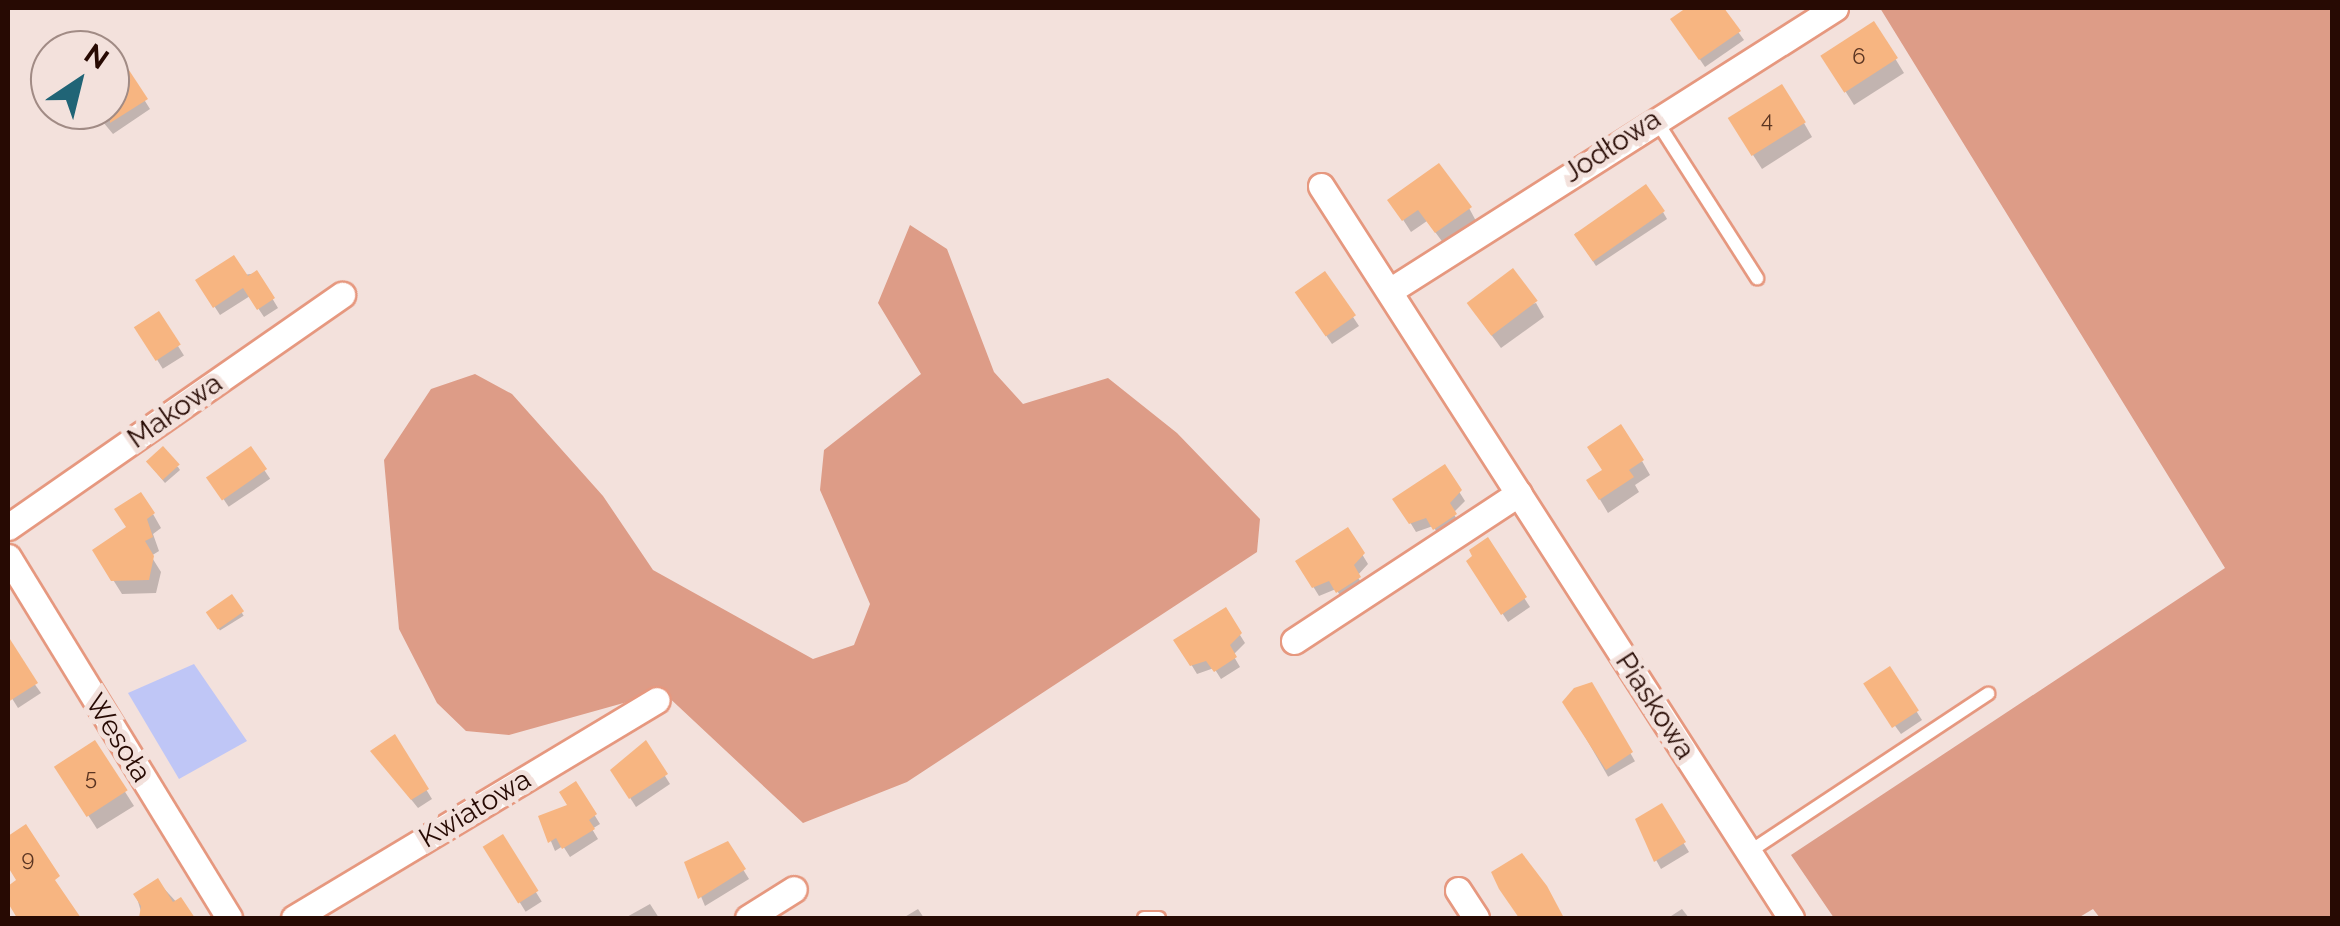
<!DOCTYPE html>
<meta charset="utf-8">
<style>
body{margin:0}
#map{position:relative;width:2340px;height:926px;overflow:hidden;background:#f3e1dc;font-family:Raleway,sans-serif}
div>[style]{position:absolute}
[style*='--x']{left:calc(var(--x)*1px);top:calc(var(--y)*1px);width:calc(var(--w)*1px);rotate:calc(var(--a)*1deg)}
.forest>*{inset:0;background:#dd9c87}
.water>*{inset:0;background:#bfc6f6}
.shadow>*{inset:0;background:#0003;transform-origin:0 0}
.building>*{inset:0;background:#f7b581;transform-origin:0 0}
.roads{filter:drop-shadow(2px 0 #e6987f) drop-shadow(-2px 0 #e6987f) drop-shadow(0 2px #e6987f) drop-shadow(0 -2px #e6987f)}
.lane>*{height:12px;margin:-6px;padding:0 6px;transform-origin:6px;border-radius:6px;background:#fff}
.street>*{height:25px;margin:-12.5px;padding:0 12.5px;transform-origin:12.5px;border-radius:12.5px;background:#fff}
span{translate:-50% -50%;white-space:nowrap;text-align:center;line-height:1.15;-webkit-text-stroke:10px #f3e1dc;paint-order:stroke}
.number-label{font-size:22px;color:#5b3522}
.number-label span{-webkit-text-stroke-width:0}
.street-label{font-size:28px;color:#270a03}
.frame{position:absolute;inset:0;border:10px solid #270a03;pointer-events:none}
.north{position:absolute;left:30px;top:30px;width:100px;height:100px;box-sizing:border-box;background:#f3e1dc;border:2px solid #a18b85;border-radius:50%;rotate:35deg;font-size:28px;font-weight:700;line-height:40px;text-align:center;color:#270a03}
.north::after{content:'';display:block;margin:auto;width:35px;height:45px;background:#206476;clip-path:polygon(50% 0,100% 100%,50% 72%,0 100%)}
</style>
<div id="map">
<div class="forest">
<i style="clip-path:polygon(1880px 8px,2332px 8px,2332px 918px,2100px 918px,2093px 909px,2078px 918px,1834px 918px,1791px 855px,2225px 568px)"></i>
<i style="clip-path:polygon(910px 225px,947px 249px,994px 372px,1023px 404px,1108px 378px,1177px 433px,1260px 519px,1257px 552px,907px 782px,803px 823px,663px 692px,509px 735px,466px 731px,437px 703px,399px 629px,384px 460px,431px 389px,475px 374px,512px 394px,603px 496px,653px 570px,813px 659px,854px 645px,870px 604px,820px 490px,824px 450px,921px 374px,878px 303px)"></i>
</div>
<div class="water">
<i style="clip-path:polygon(194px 664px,247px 741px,179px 779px,128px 693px)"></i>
</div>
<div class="shadow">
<i style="clip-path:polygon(1691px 8px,1721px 8px,1744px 40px,1705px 67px,1673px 20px)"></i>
<i style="clip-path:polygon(1874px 24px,1904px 73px,1854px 105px,1832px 70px)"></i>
<i style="clip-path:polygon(118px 58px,150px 109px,113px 134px,93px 110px,110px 110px,110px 70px)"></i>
<i style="clip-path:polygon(1804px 123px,1812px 137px,1762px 169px,1739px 133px)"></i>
<i style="clip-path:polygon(1391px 201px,1469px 208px,1476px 221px,1444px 244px,1427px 221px,1411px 232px)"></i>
<i style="clip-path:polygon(1663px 212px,1667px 219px,1596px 266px,1575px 233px)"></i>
<i style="clip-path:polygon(257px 273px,278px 308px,264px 317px,250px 296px,220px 315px,198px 281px)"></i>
<i style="clip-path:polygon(1325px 275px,1359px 326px,1332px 344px,1303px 302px)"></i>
<i style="clip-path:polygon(1536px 303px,1544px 317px,1501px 348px,1478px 317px)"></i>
<i style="left:158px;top:314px;width:49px;height:25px;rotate:58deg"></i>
<i style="left:250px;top:449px;width:36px;height:50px;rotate:56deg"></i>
<i style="clip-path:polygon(1642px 461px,1650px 475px,1635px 485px,1639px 492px,1608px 513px,1589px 481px)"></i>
<i style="clip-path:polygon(150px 465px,178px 467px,180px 470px,165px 483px)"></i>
<i style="clip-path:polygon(1444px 468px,1465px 501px,1453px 513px,1460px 524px,1440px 537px,1433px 526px,1416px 532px,1396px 499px)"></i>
<i style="clip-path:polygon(153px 514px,161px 528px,153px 534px,159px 551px,151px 556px,161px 572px,156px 593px,122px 594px,95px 551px)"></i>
<i style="clip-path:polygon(1348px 531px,1368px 564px,1357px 576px,1364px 587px,1343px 600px,1336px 589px,1319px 596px,1298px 562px)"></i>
<i style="clip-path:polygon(1487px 540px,1530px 607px,1508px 622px,1474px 570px)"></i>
<i style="left:232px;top:597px;width:22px;height:28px;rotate:58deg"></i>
<i style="clip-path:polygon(1225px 611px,1245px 643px,1233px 655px,1240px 667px,1221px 679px,1214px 668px,1197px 674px,1177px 641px)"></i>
<i style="clip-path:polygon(8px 647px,41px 693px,18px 708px,8px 692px)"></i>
<i style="clip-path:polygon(1889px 669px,1922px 720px,1901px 734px,1871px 693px)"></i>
<i style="left:1591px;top:685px;width:88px;height:31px;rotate:60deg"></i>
<i style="clip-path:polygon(394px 737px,432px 799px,418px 808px,373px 752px)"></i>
<i style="clip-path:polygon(94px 743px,134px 806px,97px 829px,66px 781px)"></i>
<i style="clip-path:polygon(645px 744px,670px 784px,636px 807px,613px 771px)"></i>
<i style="clip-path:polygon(576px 785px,600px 824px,592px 829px,598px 839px,570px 857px,563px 846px,555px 851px,541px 817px,570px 806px)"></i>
<i style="clip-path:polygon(1661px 806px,1689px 852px,1661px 869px,1656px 860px)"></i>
<i style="left:502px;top:838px;width:75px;height:19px;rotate:58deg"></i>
<i style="clip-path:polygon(727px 844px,749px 879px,705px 906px,687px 863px)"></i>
<i style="clip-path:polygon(158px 882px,191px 918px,143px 918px,136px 895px)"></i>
<i style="clip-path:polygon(650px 904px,659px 918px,625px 918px)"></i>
<i style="clip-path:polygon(918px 909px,924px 918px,903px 918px)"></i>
<i style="clip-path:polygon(1682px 909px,1689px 918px,1668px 918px)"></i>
</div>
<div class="building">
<i style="clip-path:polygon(1686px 8px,1724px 8px,1741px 31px,1699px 60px,1670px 19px)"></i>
<i style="left:1874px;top:21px;width:44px;height:64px;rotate:57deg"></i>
<i style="clip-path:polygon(123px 61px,148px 99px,110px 123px,110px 70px)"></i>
<i style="left:1782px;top:84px;width:45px;height:64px;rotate:58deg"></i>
<i style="clip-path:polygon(1439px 163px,1472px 207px,1435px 233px,1418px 210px,1402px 221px,1387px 200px)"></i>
<i style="left:1646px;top:184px;width:33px;height:88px;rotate:55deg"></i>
<i style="clip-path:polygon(234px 255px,248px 276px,257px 270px,275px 298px,257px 310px,243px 288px,213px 308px,195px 280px)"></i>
<i style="left:1513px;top:268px;width:41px;height:58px;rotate:53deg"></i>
<i style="left:1325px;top:271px;width:54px;height:37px;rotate:55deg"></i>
<i style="left:159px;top:311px;width:40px;height:30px;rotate:57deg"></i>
<i style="clip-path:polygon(1621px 424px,1644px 460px,1629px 470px,1634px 477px,1599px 500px,1586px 480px,1602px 470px,1587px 447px)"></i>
<i style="left:163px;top:446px;width:25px;height:23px;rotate:48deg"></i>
<i style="left:251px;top:446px;width:28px;height:55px;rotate:55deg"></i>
<i style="clip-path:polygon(1445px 464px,1462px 490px,1450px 503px,1457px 514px,1433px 530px,1426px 518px,1409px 524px,1392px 499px)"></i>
<i style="clip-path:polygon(141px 492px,155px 513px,147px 519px,153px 537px,145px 541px,154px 556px,149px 580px,111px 581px,92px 550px,126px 527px,114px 509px)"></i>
<i style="clip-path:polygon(1348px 527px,1365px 553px,1354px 565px,1361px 577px,1336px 593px,1329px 581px,1312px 588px,1295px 561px)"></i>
<i style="clip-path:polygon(1488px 537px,1527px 597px,1501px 615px,1466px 561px,1472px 556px,1469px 550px)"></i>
<i style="left:232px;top:594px;width:21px;height:32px;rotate:55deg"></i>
<i style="clip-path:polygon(1226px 607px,1242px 633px,1230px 645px,1237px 657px,1214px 672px,1206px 661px,1190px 666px,1173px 640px)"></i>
<i style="clip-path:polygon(8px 636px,38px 683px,8px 702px)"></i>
<i style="left:1890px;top:666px;width:53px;height:32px;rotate:57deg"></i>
<i style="clip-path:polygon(1592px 682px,1633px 752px,1606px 770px,1562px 702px,1574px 688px)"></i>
<i style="clip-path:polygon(395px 734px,429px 789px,411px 800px,370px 751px)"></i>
<i style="left:95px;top:740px;width:60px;height:49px;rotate:57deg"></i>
<i style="clip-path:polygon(646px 740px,668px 774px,629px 799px,610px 770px)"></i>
<i style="clip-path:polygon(576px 781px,597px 814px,589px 820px,595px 829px,562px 849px,556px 838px,548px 843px,538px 816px,567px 805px,559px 792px)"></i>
<i style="clip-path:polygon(1662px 803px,1686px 842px,1654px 862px,1635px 819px)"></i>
<i style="clip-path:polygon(26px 824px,60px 876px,55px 880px,81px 918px,17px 918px,8px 903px,8px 886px,16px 880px,8px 867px,8px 836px)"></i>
<i style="left:503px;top:834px;width:67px;height:24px;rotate:58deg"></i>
<i style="clip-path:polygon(728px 841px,746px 869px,698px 899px,684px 862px)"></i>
<i style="clip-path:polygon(1522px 853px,1547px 886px,1564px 918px,1519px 918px,1499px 889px,1491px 872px)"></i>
<i style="clip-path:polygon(158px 878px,173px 902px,181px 897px,195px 918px,139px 918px,141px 906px,133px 894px)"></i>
</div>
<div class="roads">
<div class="lane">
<i style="--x:1656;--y:120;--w:188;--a:57.4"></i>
<i style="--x:1749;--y:852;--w:287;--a:-33.5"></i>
<i style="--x:1144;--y:918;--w:15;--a:0"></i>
</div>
<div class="street">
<i style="--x:1321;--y:186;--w:870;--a:57.3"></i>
<i style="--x:1391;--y:290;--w:526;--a:-32.42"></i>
<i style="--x:8;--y:527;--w:407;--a:-34.8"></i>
<i style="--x:8;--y:557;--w:423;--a:58.5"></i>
<i style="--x:1294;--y:641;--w:269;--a:-33.3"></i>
<i style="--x:1458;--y:890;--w:33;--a:57"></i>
<i style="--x:294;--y:918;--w:423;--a:-31"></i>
<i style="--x:748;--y:918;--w:54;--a:-32.2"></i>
</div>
</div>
<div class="number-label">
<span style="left:1859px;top:57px">6</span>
<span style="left:1767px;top:120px">4</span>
<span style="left:91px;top:778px">5</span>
<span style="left:28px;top:859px">9</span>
</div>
<div class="street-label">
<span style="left:1612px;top:146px;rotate:-33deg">Jodłowa</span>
<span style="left:175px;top:411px;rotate:-35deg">Makowa</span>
<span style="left:1655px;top:706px;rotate:57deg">Piaskowa</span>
<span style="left:118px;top:738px;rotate:58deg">Wesoła</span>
<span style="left:475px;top:809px;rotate:-31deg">Kwiatowa</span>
</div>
<div class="frame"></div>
<div class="north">N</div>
</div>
